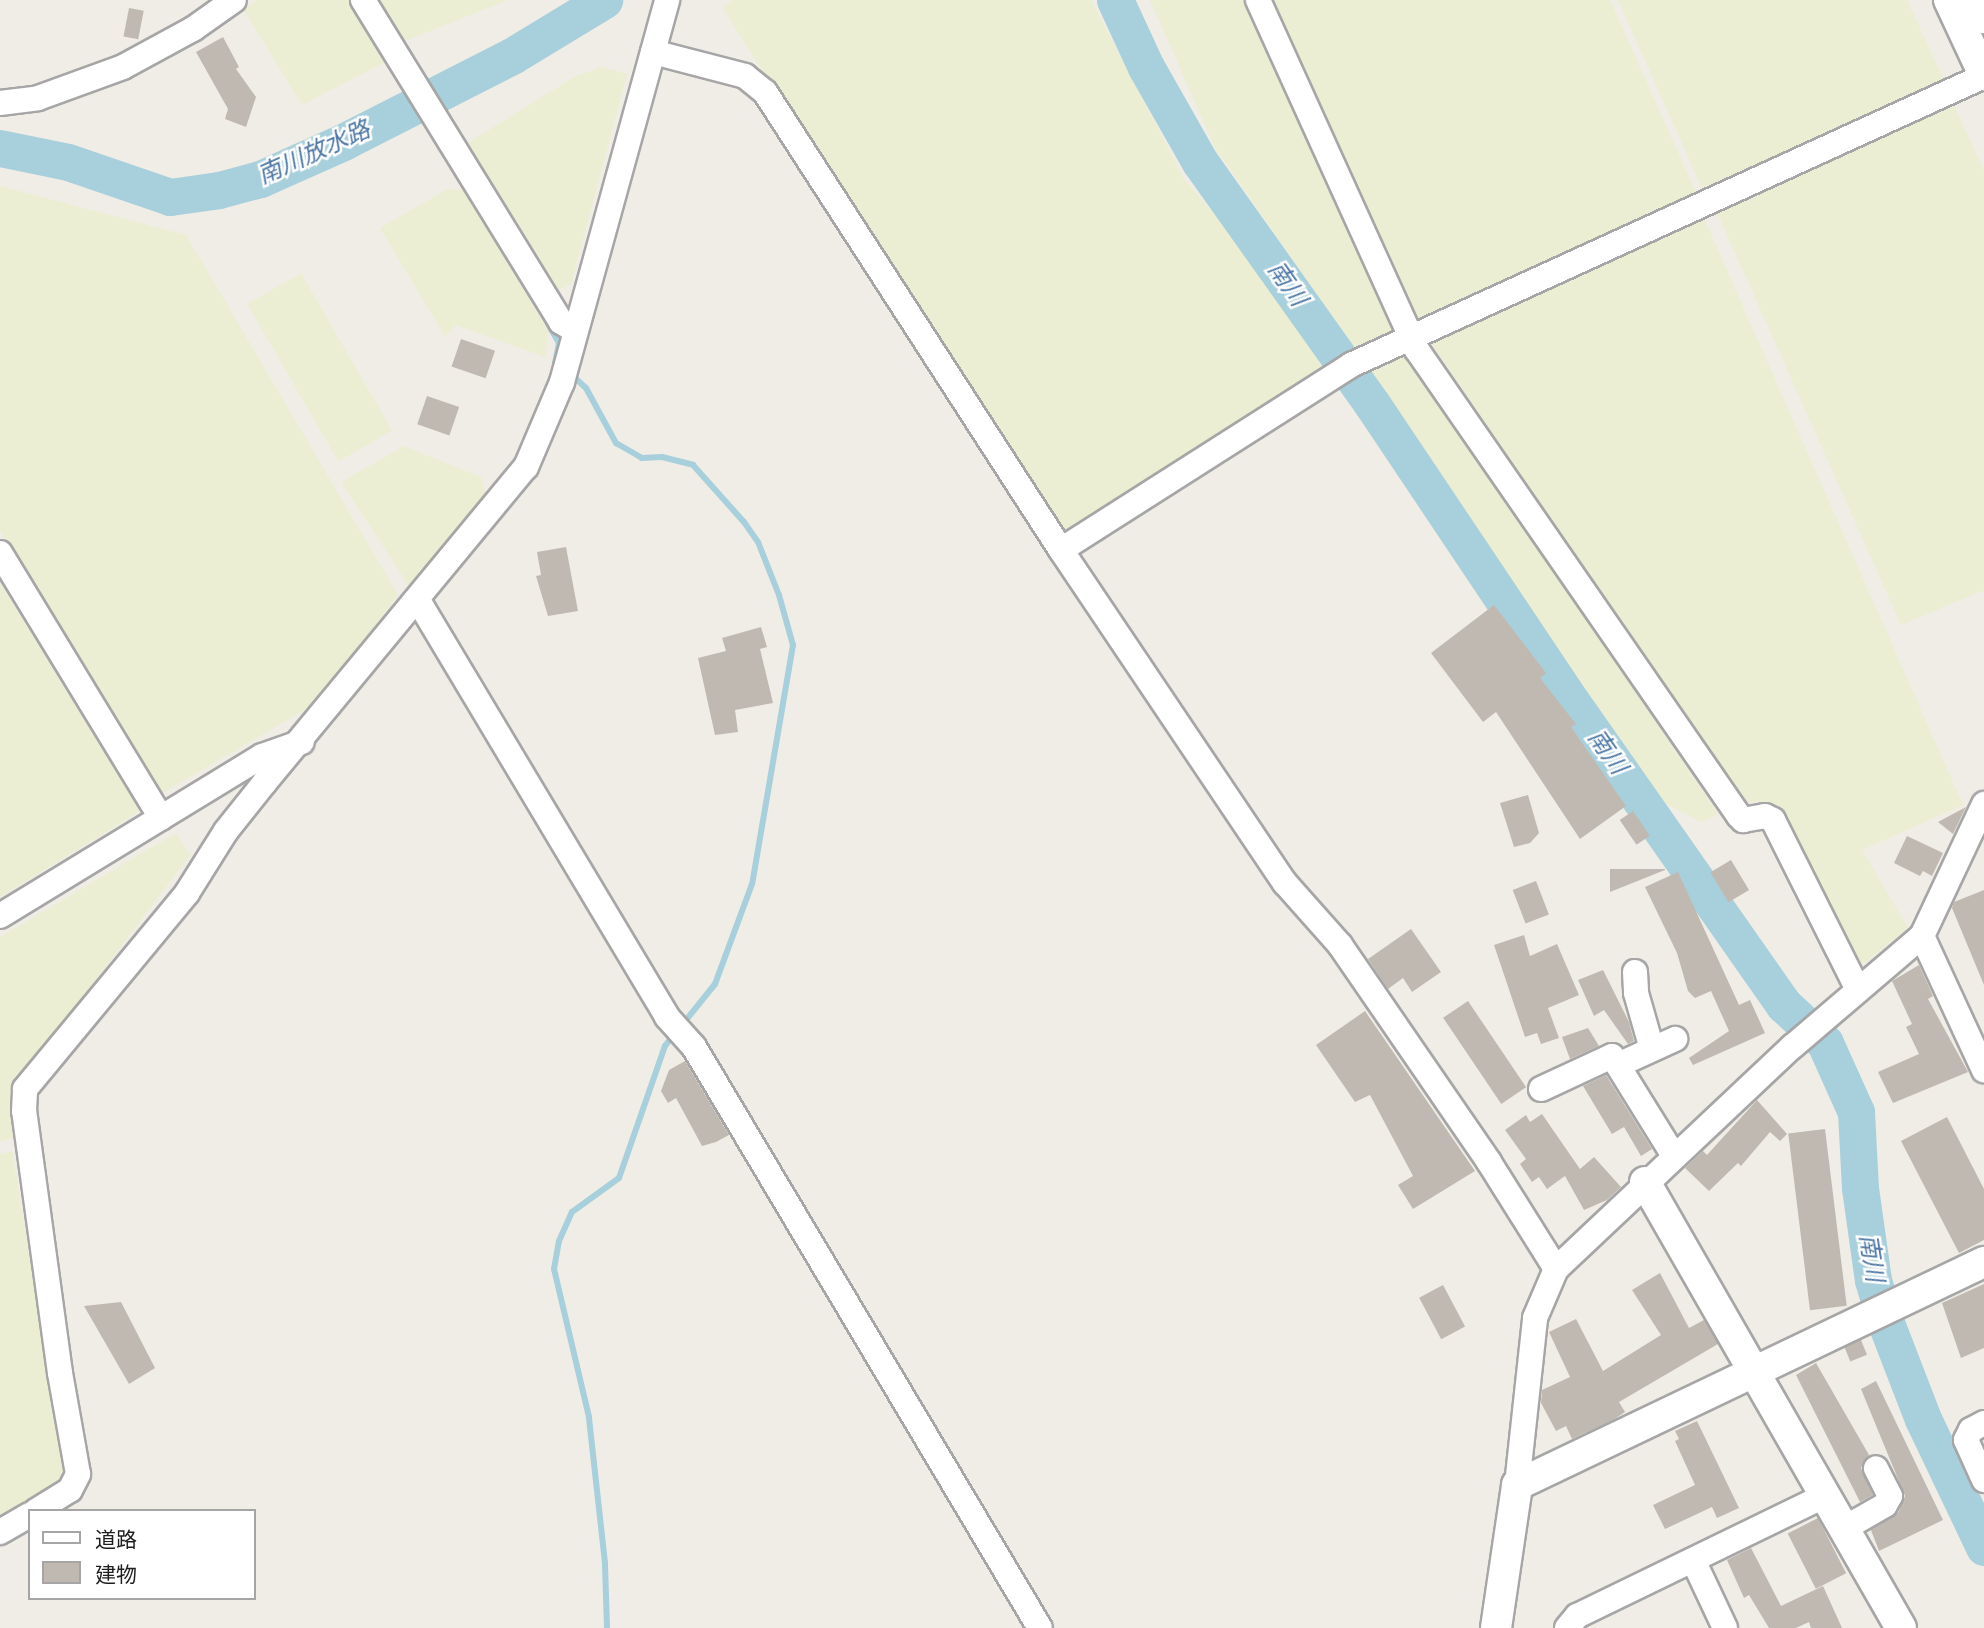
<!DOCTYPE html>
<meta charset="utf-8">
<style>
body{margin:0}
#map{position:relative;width:1984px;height:1628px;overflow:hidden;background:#f0ede6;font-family:"DejaVu Sans","Noto Sans JP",sans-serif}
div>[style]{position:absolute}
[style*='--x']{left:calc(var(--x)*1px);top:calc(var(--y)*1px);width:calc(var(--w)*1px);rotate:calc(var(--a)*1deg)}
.farmland>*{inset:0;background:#ebeed2;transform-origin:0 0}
.stream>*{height:6px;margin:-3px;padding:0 3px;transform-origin:3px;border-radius:3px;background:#a8cfdc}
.river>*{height:37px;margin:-18.5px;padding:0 18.5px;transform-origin:18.5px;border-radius:18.5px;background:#a8cfdc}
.building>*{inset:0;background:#c0b9b2;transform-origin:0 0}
.roads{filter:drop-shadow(2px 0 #a6a6a6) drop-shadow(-2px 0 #a6a6a6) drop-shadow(0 2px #a6a6a6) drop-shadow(0 -2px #a6a6a6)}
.minor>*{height:24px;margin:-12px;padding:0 12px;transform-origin:12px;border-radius:12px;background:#fff}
.tertiary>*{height:30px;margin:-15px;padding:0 15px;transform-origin:15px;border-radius:15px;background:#fff}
span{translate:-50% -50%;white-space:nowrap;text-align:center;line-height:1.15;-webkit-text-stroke:5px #fff;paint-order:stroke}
.water-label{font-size:24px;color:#4b76a4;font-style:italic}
.legend{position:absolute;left:28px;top:1509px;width:228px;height:91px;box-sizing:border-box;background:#fff;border:2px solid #a5a5a5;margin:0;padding:9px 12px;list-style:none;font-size:21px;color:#1f1f1f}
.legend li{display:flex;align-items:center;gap:14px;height:35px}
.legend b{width:35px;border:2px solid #a5a5a5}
</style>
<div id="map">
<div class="farmland">
<i style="clip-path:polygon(256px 0,353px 0,389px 60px,302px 105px,244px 10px)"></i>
<i style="clip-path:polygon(379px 0,508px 0,405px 41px)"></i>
<i style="clip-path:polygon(732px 0,1091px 0,1184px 179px,1243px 248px,1322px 366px,1059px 540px,722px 7px)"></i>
<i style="clip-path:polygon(1150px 0,1245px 0,1394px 333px,1355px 349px,1215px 148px)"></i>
<i style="clip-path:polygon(1272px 0,1610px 0,1696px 193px,1414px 321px)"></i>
<i style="clip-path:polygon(1618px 0,1907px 0,1944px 80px,1702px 188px)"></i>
<i style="clip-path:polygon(601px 67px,627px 74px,571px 284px,559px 290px,468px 143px,574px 77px)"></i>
<i style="clip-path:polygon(1954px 105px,1984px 171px,1984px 590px,1901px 625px,1715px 208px)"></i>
<i style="clip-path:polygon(0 186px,186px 235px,398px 595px,318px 702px,159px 795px,0 531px)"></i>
<i style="clip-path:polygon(447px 189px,464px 190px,548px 331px,545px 357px,456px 325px,445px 337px,380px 228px)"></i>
<i style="clip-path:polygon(1703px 216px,1963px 805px,1862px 850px,1908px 928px,1863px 964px,1851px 958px,1774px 804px,1738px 800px,1426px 335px)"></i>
<i style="left:301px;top:273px;width:182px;height:62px;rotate:60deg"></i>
<i style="clip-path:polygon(1405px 352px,1718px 814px,1701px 822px,1659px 800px,1366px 369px)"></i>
<i style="clip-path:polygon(404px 446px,481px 477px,487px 500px,409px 586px,341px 482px)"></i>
<i style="clip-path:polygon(0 583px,140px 811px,0 897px)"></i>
<i style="clip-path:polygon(176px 833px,190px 855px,13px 1089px,19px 1136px,0 1141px,0 937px)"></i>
<i style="clip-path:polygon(12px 1151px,65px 1478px,0 1519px,0 1154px)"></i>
</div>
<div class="stream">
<i style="--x:548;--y:324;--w:22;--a:60"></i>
<i style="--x:559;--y:343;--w:20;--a:101"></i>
<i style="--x:555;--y:363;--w:6;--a:31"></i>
<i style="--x:572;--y:375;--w:19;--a:43"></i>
<i style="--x:586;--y:388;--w:63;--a:61.4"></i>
<i style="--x:616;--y:443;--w:30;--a:30"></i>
<i style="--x:642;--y:458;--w:20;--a:-3"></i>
<i style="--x:662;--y:457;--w:32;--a:14"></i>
<i style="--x:693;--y:465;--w:76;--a:48.2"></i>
<i style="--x:744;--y:522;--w:24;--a:55"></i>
<i style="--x:758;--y:542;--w:57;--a:68.4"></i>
<i style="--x:779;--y:595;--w:52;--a:74.4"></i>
<i style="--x:793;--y:645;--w:242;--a:99.7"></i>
<i style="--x:752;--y:884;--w:107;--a:110.3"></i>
<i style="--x:715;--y:984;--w:53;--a:128.8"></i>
<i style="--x:607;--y:1628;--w:65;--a:-91.8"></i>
<i style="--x:605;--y:1563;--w:147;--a:-96.3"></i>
<i style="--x:589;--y:1417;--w:152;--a:-103.3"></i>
<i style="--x:554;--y:1269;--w:28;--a:-80"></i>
<i style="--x:559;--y:1241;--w:32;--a:-66"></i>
<i style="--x:572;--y:1212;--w:58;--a:-35.9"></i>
<i style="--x:619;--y:1178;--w:140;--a:-70.8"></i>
<i style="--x:665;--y:1046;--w:16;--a:-52"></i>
</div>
<div class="river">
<i style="--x:1115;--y:0;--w:74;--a:65.2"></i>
<i style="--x:1146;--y:67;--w:109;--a:60.4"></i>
<i style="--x:1200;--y:162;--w:297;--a:54.6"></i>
<i style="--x:1372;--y:404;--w:358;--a:56.2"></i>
<i style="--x:1571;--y:701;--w:371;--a:55"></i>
<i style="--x:1784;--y:1005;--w:56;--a:42.8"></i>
<i style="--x:1825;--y:1043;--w:76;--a:65.8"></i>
<i style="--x:1856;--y:1112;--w:76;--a:87"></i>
<i style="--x:1860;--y:1188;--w:93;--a:82"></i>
<i style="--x:1873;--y:1280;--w:40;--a:74"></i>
<i style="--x:1884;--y:1318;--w:108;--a:68.9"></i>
<i style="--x:1923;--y:1419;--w:142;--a:64.5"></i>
<i style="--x:0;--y:148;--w:69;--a:11.6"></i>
<i style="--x:68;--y:162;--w:108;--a:18.9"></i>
<i style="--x:170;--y:197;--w:49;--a:-8.1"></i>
<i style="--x:219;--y:190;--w:42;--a:-15"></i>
<i style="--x:260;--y:179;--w:91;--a:-24"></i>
<i style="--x:343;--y:142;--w:190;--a:-27"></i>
<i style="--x:512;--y:56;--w:108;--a:-31.3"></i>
</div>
<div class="building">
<i style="left:129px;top:8px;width:15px;height:29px;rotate:11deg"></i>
<i style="clip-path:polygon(223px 37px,239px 67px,236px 69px,256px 97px,246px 127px,225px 119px,228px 109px,196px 52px)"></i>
<i style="left:461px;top:339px;width:36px;height:29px;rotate:19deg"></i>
<i style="left:427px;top:396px;width:34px;height:30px;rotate:19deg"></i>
<i style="clip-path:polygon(566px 547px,578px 611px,548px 616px,536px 576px,541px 575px,537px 552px)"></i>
<i style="clip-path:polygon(1494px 605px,1546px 673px,1540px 678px,1576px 724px,1571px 727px,1626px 806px,1580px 839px,1496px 712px,1483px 722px,1431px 653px)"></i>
<i style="clip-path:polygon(761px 627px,767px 647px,760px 649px,773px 703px,735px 710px,738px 732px,715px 735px,698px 658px,726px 651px,722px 638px)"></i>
<i style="clip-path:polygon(1528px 795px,1539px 833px,1530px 843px,1514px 847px,1500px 803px)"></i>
<i style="clip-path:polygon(1966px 807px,1953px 834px,1938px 822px)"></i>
<i style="left:1633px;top:811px;width:30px;height:16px;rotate:56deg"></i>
<i style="clip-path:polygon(1907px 836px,1943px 853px,1932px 876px,1923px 871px,1920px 876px,1894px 863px)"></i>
<i style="left:1731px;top:860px;width:35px;height:24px;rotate:59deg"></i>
<i style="clip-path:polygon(1610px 869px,1665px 869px,1665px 870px,1610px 892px)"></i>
<i style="clip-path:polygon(1678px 872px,1739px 1005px,1750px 1000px,1765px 1033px,1693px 1065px,1689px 1058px,1729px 1031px,1711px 991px,1695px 998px,1688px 991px,1677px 953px,1645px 887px)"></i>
<i style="left:1536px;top:881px;width:36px;height:25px;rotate:69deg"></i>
<i style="clip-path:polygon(1984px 890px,1984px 985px,1952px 908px,1954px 902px)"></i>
<i style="clip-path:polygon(1411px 929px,1441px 972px,1412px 992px,1403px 978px,1388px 989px,1368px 959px)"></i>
<i style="clip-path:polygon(1524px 935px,1530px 956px,1557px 944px,1579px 995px,1548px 1008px,1559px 1038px,1541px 1044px,1537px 1033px,1525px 1037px,1494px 945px)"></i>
<i style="clip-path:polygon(1919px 965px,1933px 996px,1928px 999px,1968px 1072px,1893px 1103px,1878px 1072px,1919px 1054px,1906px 1027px,1912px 1024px,1892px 981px)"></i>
<i style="clip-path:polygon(1603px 970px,1629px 1022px,1634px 1041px,1628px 1044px,1604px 1010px,1594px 1016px,1578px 980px)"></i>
<i style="left:1468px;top:1001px;width:104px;height:30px;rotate:56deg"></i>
<i style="clip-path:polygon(1365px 1011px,1475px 1171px,1413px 1209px,1398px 1185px,1413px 1176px,1370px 1095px,1355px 1102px,1316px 1045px)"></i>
<i style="clip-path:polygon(1588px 1028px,1599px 1046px,1570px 1059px,1562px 1037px)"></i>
<i style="clip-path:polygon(685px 1061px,729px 1135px,716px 1142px,702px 1146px,676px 1098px,668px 1103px,661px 1091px,669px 1070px)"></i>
<i style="clip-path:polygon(1606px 1075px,1652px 1149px,1641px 1156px,1624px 1127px,1612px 1134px,1583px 1086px)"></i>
<i style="clip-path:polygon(1757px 1100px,1787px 1134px,1780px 1141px,1770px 1132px,1741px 1166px,1738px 1163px,1709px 1191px,1685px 1168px,1703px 1151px,1707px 1155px)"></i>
<i style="clip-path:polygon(1542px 1114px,1580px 1169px,1594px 1157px,1621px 1187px,1607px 1200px,1584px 1210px,1565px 1176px,1547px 1189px,1539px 1177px,1532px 1182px,1520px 1164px,1526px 1159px,1505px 1130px,1526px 1115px,1530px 1122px)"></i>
<i style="clip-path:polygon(1947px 1117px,1984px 1189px,1984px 1240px,1959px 1253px,1901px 1141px)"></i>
<i style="left:1825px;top:1129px;width:178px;height:37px;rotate:83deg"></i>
<i style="clip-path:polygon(1660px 1273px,1689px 1328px,1704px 1320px,1718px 1344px,1619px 1402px,1625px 1412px,1613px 1420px,1572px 1439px,1566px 1426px,1556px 1431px,1541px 1403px,1542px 1390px,1570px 1377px,1549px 1332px,1576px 1319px,1603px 1371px,1661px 1335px,1632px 1290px)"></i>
<i style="clip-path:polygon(1984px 1284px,1984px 1348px,1961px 1358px,1942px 1303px)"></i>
<i style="left:1443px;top:1285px;width:47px;height:27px;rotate:62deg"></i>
<i style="clip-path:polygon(121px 1302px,155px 1368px,129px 1384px,84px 1306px)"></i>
<i style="left:1861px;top:1340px;width:16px;height:18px;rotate:68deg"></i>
<i style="clip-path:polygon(1816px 1363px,1869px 1455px,1861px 1468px,1873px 1495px,1860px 1502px,1796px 1375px)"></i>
<i style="clip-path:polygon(1876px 1381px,1943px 1520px,1879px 1551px,1871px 1530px,1898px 1513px,1905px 1496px,1861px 1389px)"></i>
<i style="clip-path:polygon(1697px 1421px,1739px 1508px,1717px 1518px,1712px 1507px,1665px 1529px,1653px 1505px,1695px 1485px,1675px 1441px,1679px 1439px,1675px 1431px)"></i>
<i style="left:1818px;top:1518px;width:62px;height:34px;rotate:63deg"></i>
<i style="clip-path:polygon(1751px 1548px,1781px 1606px,1823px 1586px,1842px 1628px,1811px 1628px,1809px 1622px,1796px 1628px,1769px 1628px,1749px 1595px,1744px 1598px,1727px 1560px)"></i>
</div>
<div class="roads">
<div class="minor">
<i style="--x:363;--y:0;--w:378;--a:58.4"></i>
<i style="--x:561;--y:322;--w:17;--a:31"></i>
<i style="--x:1258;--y:0;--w:384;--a:65.6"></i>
<i style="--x:1417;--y:350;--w:566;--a:55.36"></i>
<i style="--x:1739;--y:816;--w:6;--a:45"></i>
<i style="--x:1743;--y:820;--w:22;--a:-10"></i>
<i style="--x:1765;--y:816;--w:9;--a:27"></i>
<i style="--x:1773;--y:820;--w:190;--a:63.4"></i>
<i style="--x:653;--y:52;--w:95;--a:14.6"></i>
<i style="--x:745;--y:76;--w:26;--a:39"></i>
<i style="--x:765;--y:92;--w:545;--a:57.13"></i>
<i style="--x:1061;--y:550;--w:344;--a:-32.5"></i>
<i style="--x:1351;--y:365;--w:696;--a:-24.54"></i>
<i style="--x:0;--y:103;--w:38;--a:-7"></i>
<i style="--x:38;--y:98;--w:90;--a:-20"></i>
<i style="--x:123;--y:67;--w:80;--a:-28.5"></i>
<i style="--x:193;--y:29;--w:50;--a:-35.3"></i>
<i style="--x:1061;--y:550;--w:401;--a:56.1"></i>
<i style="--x:1285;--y:883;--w:83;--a:48.4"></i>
<i style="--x:1340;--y:945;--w:263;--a:55.5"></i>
<i style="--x:1489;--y:1162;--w:126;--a:57.9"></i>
<i style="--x:0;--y:553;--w:310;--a:58.7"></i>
<i style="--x:419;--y:602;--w:483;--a:59.1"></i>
<i style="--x:667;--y:1017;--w:40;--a:48"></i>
<i style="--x:694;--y:1047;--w:676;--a:59.23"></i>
<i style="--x:0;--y:916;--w:307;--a:-31.4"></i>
<i style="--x:262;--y:756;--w:42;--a:-19.3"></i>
<i style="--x:1922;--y:936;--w:148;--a:65.2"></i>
<i style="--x:1635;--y:972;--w:21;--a:87"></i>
<i style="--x:1636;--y:993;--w:58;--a:74.1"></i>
<i style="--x:1618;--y:1065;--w:63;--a:-24.5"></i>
<i style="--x:1541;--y:1089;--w:78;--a:-24.9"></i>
<i style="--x:1612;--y:1056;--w:118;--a:58.2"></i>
<i style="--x:1984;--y:1423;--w:15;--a:152"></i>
<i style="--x:1971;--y:1430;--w:11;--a:117"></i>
<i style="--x:1966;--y:1440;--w:44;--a:65.8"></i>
<i style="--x:1517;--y:1485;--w:168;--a:-83.8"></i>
<i style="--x:1535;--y:1318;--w:53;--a:-66.8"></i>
<i style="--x:1556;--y:1269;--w:325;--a:-43.3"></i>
<i style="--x:1793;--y:1046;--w:170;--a:-40.5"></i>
<i style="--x:1922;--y:936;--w:146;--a:-64.8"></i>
<i style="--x:36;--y:1511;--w:40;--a:-32"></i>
<i style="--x:70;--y:1490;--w:18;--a:-63"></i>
<i style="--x:78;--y:1474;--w:103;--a:-100.1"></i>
<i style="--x:60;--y:1373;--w:264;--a:-97.8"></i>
<i style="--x:24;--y:1111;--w:22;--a:-87"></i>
<i style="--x:25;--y:1089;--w:254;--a:-50.4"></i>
<i style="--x:187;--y:893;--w:73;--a:-57.8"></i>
<i style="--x:226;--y:831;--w:63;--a:-51.5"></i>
<i style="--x:265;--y:782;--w:409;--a:-50.4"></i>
<i style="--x:526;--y:467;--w:92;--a:-67"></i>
<i style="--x:562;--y:382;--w:396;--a:-74.6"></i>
<i style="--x:1845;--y:1528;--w:46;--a:-29.9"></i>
<i style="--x:1885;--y:1505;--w:10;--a:-61"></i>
<i style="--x:1890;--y:1496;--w:31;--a:-117"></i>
<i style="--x:0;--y:1532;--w:34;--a:-30"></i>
<i style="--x:1694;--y:1562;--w:73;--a:64.8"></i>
<i style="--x:1567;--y:1628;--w:16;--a:-50"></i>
<i style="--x:1577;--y:1616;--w:277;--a:-25.9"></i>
</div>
<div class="tertiary">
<i style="--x:1949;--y:0;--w:83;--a:65"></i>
<i style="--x:1976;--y:0;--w:20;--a:66"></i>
<i style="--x:1645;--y:1182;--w:514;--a:60.14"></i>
<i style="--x:1496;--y:1628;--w:145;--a:-81.6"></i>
<i style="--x:1517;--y:1485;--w:518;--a:-25.53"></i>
</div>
</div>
<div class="water-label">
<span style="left:314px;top:153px;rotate:-24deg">南川放水路</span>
<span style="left:1287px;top:284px;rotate:55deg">南川</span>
<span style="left:1607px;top:752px;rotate:55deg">南川</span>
<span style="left:1871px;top:1258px;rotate:81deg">南川</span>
</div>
<ul class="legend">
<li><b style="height:9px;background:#fff"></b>道路</li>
<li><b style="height:19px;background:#c0b9b2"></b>建物</li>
</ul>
</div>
